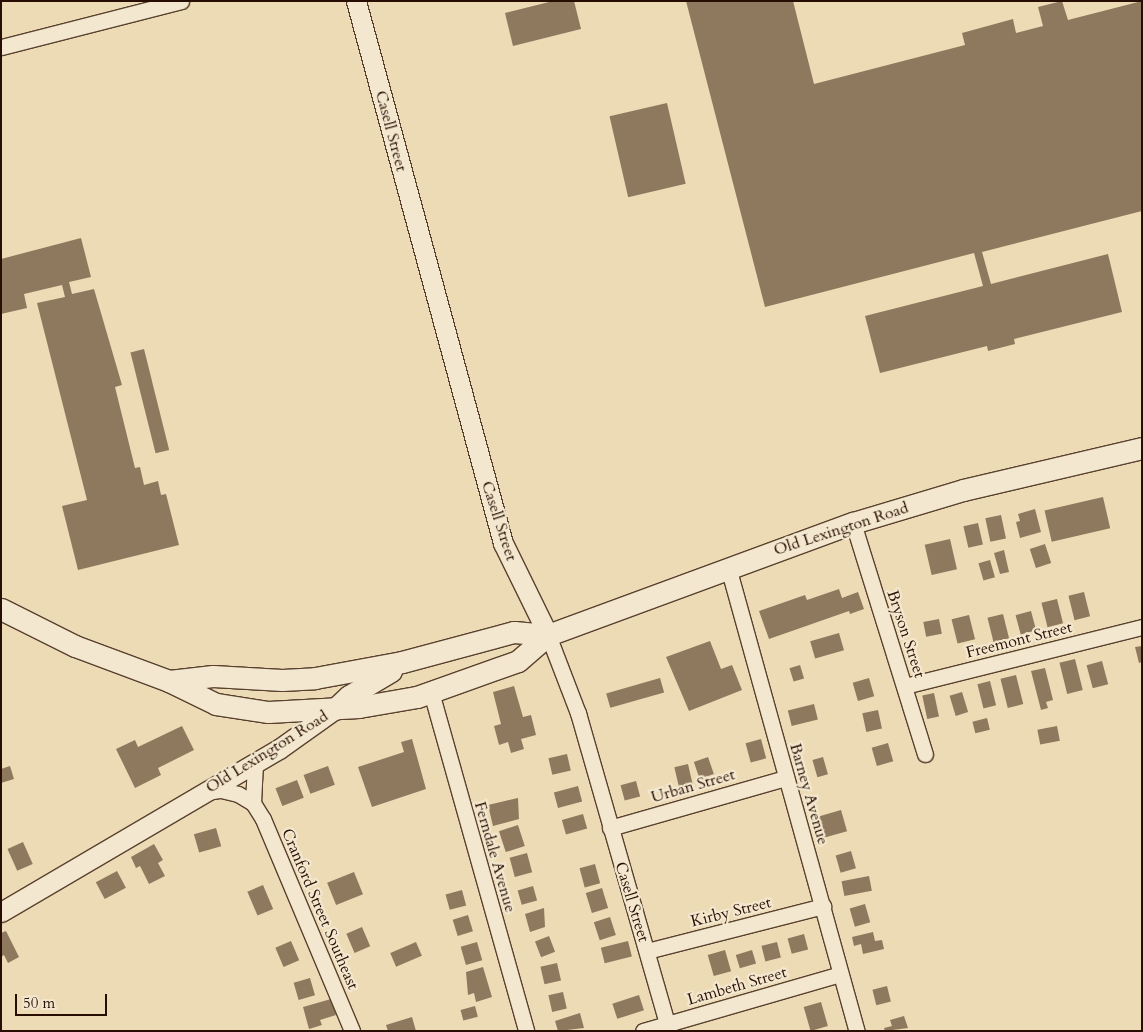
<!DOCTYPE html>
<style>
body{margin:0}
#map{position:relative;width:1143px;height:1032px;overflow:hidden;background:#eddbb5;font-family:Cardo,serif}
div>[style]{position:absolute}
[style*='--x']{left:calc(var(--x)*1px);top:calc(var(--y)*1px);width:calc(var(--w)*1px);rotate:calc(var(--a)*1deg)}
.building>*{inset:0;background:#8e795f;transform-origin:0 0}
.roads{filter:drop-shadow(1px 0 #59412f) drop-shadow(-1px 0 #59412f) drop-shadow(0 1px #59412f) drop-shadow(0 -1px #59412f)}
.minor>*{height:15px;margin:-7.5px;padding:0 7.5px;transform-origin:7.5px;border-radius:7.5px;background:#f3e8cf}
.tertiary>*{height:19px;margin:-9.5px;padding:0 9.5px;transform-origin:9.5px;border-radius:9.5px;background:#f3e8cf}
.secondary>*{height:21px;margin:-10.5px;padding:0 10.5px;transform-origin:10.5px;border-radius:10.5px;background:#f3e8cf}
span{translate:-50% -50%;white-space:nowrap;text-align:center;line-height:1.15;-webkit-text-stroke:4.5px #f3e8cf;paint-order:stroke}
.street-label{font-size:16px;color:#280e02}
.frame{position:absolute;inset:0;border:2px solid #280e02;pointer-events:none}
.scale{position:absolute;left:15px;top:994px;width:92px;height:22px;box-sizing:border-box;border:2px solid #280e02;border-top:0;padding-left:6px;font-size:15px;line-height:18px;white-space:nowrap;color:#280e02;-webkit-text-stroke:4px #f3e8cf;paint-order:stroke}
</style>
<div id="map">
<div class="building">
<i style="clip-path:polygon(553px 1px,574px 1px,581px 29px,513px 46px,505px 13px)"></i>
<i style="clip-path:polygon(686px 1px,793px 1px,814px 84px,965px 45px,962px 33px,1013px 19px,1016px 33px,1043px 26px,1038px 7px,1062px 1px,1068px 20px,1142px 1px,1142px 211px,982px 252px,991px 284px,1108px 254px,1122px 312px,1014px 339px,1015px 344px,988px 351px,987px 346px,880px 373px,865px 316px,983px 286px,974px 253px,765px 307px)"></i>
<i style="left:667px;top:103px;width:83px;height:59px;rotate:77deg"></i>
<i style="clip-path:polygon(81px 238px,91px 277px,69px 282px,72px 294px,94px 289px,122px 385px,115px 387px,135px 468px,140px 467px,144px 485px,158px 481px,161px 495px,166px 494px,179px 545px,78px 570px,62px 506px,87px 500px,37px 303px,65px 297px,62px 285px,24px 294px,27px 308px,1px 314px,1px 259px)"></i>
<i style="left:144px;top:349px;width:104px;height:14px;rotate:76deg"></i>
<i style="left:1103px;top:497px;width:32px;height:60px;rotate:77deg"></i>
<i style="clip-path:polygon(1035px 509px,1041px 532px,1020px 538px,1016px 522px,1020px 521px,1018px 514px)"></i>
<i style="left:1001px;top:515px;width:24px;height:16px;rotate:78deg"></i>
<i style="left:978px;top:523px;width:22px;height:15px;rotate:77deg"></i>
<i style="left:950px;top:539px;width:31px;height:26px;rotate:77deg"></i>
<i style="left:1045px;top:544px;width:20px;height:16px;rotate:72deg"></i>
<i style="clip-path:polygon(1004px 550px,1009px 572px,1000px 574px,994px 553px)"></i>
<i style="left:990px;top:560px;width:18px;height:12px;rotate:74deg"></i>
<i style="clip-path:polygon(839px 589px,842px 598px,858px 592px,864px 609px,850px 614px,849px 611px,769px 639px,759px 611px,805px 595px,807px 600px)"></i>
<i style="left:1084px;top:592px;width:25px;height:16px;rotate:76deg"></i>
<i style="left:1057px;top:599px;width:25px;height:16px;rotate:76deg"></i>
<i style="left:1031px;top:611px;width:20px;height:16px;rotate:75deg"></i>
<i style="left:1003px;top:614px;width:25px;height:16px;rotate:76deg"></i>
<i style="left:969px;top:615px;width:25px;height:18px;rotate:76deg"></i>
<i style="left:939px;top:619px;width:15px;height:16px;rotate:79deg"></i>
<i style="left:839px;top:633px;width:18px;height:30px;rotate:74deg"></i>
<i style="clip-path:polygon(710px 641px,721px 669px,732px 665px,742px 690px,689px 711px,666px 657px)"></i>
<i style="clip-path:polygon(1142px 646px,1142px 662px,1139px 663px,1135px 647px)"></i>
<i style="left:1075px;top:659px;width:32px;height:16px;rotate:76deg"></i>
<i style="left:1102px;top:661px;width:24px;height:16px;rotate:75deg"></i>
<i style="left:800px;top:665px;width:14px;height:11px;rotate:73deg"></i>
<i style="clip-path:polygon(1045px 668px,1053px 700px,1046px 702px,1048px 708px,1041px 710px,1031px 671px)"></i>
<i style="left:1016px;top:675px;width:30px;height:16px;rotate:76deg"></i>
<i style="left:660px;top:678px;width:15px;height:56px;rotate:74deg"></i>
<i style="left:869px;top:678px;width:19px;height:17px;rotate:74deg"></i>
<i style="left:990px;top:681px;width:25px;height:13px;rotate:76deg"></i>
<i style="clip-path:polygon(514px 686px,523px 717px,531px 715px,536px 735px,521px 739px,524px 749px,511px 753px,508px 742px,499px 745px,494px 726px,501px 724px,493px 692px)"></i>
<i style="left:962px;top:692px;width:21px;height:13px;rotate:73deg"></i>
<i style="left:934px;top:693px;width:24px;height:12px;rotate:78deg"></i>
<i style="left:814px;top:704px;width:16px;height:27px;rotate:76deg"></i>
<i style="left:878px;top:710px;width:19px;height:16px;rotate:78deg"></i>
<i style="left:987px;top:718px;width:12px;height:15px;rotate:76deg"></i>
<i style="clip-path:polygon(182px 726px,194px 750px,158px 768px,161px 775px,135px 788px,116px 749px,135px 740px,138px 747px)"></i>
<i style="left:1057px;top:726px;width:15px;height:20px;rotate:79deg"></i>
<i style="clip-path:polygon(412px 739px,426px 789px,372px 807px,358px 767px,404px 752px,401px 742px)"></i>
<i style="left:761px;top:739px;width:20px;height:16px;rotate:75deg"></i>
<i style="left:888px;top:743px;width:19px;height:17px;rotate:74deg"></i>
<i style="left:567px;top:754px;width:17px;height:19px;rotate:77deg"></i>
<i style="left:708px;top:757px;width:18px;height:15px;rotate:71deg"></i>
<i style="left:823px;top:757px;width:18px;height:11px;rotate:74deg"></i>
<i style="left:688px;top:764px;width:22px;height:14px;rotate:77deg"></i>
<i style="clip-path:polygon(10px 766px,14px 779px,1px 783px,1px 769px)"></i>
<i style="left:328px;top:766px;width:20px;height:26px;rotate:70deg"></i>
<i style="left:297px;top:780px;width:19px;height:23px;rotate:69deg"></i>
<i style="left:636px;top:781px;width:16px;height:16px;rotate:75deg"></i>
<i style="left:578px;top:786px;width:16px;height:25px;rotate:75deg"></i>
<i style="clip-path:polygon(518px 798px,519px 819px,493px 826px,488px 805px)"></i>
<i style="left:841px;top:810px;width:22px;height:25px;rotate:74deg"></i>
<i style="left:583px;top:814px;width:15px;height:22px;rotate:74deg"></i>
<i style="left:518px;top:825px;width:22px;height:20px;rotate:72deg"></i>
<i style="left:216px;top:828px;width:19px;height:23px;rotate:74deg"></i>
<i style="left:23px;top:842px;width:24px;height:17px;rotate:66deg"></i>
<i style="clip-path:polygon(154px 844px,163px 860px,158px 863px,165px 876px,149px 884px,140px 866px,136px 868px,131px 857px)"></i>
<i style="left:851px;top:851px;width:18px;height:16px;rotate:74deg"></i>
<i style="left:527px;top:853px;width:20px;height:18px;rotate:75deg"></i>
<i style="left:595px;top:864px;width:20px;height:16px;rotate:75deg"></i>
<i style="left:117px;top:871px;width:19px;height:24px;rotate:62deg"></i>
<i style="left:354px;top:872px;width:24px;height:29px;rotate:68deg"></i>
<i style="left:869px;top:876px;width:15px;height:28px;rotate:79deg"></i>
<i style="left:263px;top:885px;width:26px;height:17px;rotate:67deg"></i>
<i style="left:533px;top:886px;width:15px;height:16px;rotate:74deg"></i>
<i style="left:602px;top:888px;width:21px;height:17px;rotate:73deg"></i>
<i style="left:462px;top:890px;width:16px;height:17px;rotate:75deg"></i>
<i style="left:865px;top:904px;width:19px;height:16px;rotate:74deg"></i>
<i style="clip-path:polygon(544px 908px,545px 927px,530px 932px,525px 914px)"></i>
<i style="left:468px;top:915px;width:17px;height:16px;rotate:73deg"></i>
<i style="left:610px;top:917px;width:19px;height:17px;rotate:72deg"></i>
<i style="left:362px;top:927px;width:21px;height:17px;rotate:67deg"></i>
<i style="clip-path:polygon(6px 931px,19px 957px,8px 963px,4px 955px,1px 957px,1px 933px)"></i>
<i style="clip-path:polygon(873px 932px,875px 941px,882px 940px,884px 949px,863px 954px,861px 944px,854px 946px,852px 937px)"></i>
<i style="left:804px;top:934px;width:16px;height:17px;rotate:75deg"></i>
<i style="left:549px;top:936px;width:17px;height:15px;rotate:69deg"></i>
<i style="left:291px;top:941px;width:21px;height:17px;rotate:67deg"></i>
<i style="left:628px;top:941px;width:16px;height:28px;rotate:76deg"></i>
<i style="left:416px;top:942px;width:15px;height:28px;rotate:67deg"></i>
<i style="left:477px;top:942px;width:19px;height:17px;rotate:74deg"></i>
<i style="left:777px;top:942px;width:16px;height:16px;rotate:76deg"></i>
<i style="left:725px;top:950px;width:22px;height:18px;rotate:74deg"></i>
<i style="left:752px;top:950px;width:14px;height:17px;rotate:73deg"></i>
<i style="left:557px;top:963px;width:18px;height:17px;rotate:77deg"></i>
<i style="clip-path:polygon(483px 967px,492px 997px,476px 1002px,474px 993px,468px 995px,466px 972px)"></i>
<i style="left:310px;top:978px;width:18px;height:17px;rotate:74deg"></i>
<i style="left:887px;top:986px;width:16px;height:15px;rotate:76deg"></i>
<i style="left:563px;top:992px;width:17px;height:15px;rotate:77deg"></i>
<i style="left:639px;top:995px;width:16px;height:28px;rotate:72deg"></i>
<i style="clip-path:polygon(331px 999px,336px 1015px,320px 1020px,322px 1025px,309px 1029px,303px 1007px)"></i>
<i style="left:821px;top:1002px;width:25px;height:18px;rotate:74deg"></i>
<i style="left:475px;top:1006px;width:11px;height:15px;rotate:75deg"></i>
<i style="clip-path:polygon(580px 1013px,584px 1028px,558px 1031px,555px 1021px)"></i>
<i style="clip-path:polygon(904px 1016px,908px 1028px,885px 1031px,884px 1028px,892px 1026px,890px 1020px)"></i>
<i style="clip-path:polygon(412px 1017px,416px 1031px,388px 1031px,386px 1025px)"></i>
</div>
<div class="roads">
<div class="minor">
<i style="--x:1;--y:47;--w:186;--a:-14.3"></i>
<i style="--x:853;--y:523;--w:242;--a:72.7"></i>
<i style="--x:728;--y:567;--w:482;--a:74.5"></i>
<i style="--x:548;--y:635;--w:84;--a:69"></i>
<i style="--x:578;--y:713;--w:331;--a:74"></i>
<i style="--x:905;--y:686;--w:244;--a:-14"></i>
<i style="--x:431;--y:692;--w:352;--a:74.3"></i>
<i style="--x:206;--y:792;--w:15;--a:-8"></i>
<i style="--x:221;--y:790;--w:17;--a:13"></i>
<i style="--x:238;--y:794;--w:17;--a:31"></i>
<i style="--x:253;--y:803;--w:19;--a:58"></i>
<i style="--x:263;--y:819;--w:230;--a:67.2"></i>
<i style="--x:253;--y:803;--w:40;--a:-87.1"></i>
<i style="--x:610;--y:828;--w:183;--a:-15.9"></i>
<i style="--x:647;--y:951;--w:182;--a:-14.3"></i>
<i style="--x:643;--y:1031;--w:205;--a:-16.1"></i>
</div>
<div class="tertiary">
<i style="--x:356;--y:1;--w:562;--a:74.83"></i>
<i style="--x:503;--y:543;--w:102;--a:63.9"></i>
<i style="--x:1;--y:912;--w:322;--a:-30.4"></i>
<i style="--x:279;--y:749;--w:69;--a:-35.5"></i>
</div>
<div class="secondary">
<i style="--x:1;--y:609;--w:83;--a:26.6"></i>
<i style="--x:75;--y:646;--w:100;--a:20.4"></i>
<i style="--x:169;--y:681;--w:44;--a:-6.5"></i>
<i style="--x:213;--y:676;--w:69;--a:3.3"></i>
<i style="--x:282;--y:680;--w:33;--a:-3"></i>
<i style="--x:315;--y:678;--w:88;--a:-10.4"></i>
<i style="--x:402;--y:662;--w:116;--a:-15"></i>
<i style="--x:514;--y:632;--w:34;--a:5"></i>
<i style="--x:169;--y:681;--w:52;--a:26.1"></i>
<i style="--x:216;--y:704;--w:53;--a:8.7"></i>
<i style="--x:268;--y:712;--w:91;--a:-3.1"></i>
<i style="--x:359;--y:707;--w:59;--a:-9.8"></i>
<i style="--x:417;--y:697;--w:107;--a:-19.6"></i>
<i style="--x:518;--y:661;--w:40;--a:-41"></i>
<i style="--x:548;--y:635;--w:325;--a:-20.2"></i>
<i style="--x:853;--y:523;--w:115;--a:-16.7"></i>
<i style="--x:963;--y:490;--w:184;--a:-13.2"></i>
<i style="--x:335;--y:709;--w:19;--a:-43"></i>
<i style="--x:349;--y:696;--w:49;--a:-30.8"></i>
</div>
</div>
<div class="street-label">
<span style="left:391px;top:131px;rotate:75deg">Casell Street</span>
<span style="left:499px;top:521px;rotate:72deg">Casell Street</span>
<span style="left:841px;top:529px;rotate:-18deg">Old Lexington Road</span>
<span style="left:906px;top:634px;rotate:72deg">Bryson Street</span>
<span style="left:1019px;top:640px;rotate:-14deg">Freemont Street</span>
<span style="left:267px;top:752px;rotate:-32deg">Old Lexington Road</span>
<span style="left:693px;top:786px;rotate:-16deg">Urban Street</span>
<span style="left:809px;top:794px;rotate:74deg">Barney Avenue</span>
<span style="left:495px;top:857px;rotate:74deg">Ferndale Avenue</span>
<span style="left:632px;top:902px;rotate:73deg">Casell Street</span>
<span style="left:320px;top:909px;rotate:67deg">Cranford Street Southeast</span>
<span style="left:731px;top:912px;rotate:-14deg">Kirby Street</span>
<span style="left:737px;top:986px;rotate:-16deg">Lambeth Street</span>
</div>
<div class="frame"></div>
<div class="scale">50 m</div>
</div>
